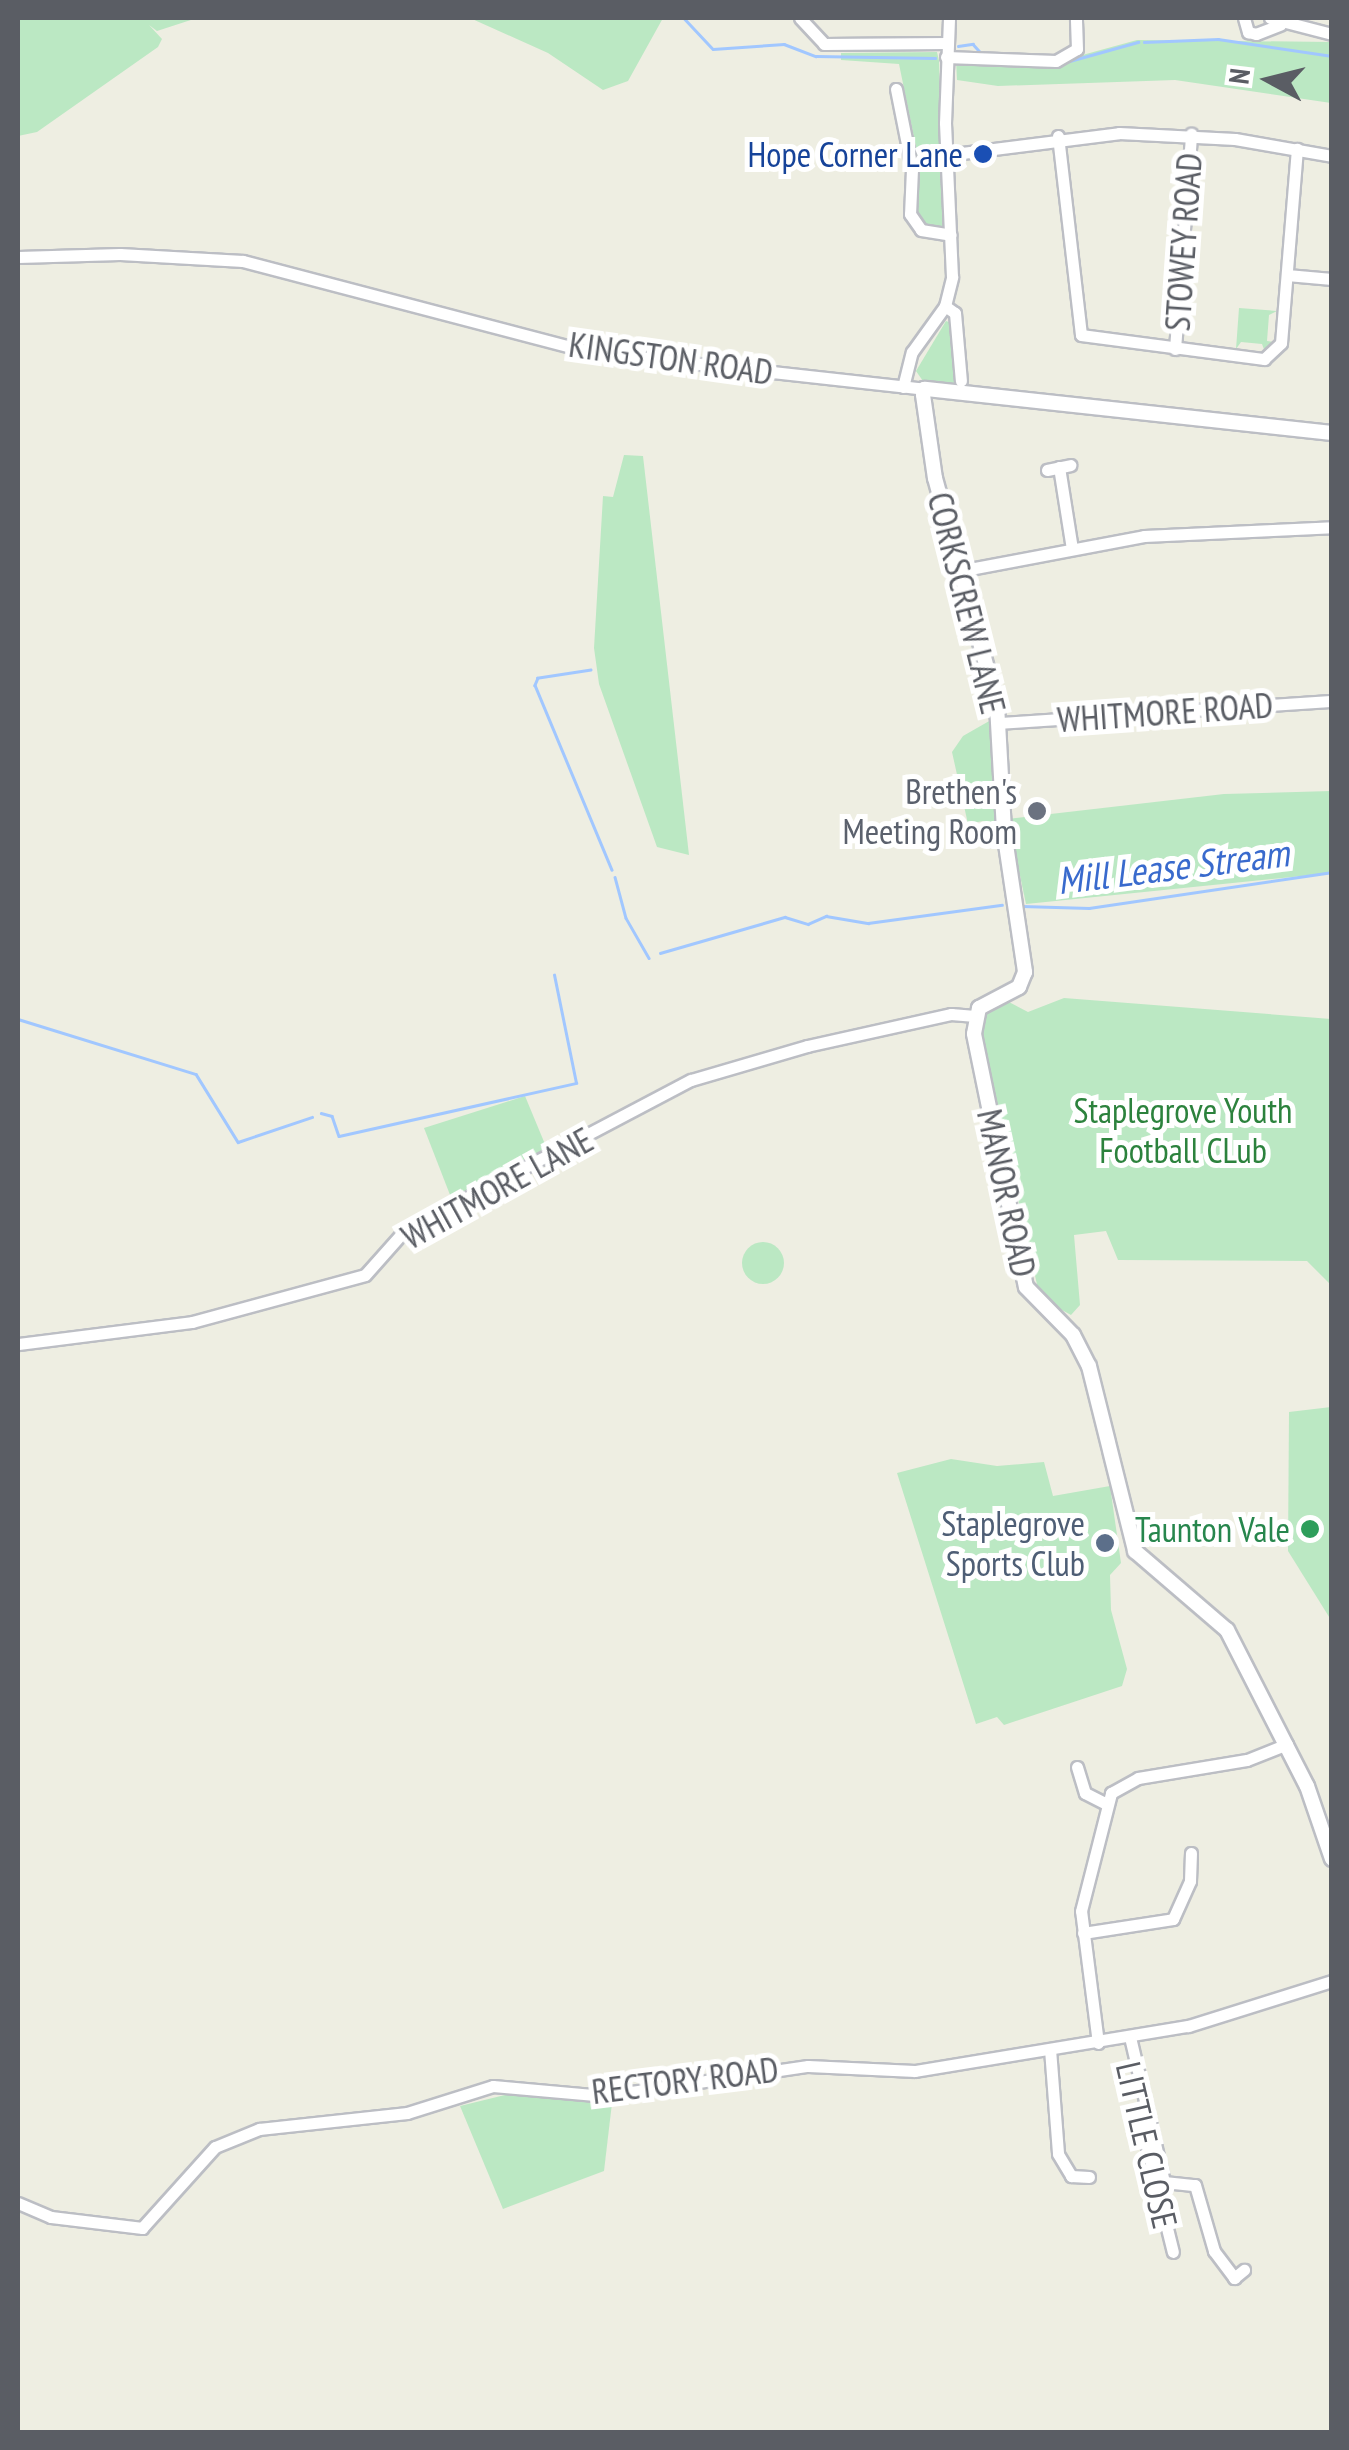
<!DOCTYPE html>
<style>
body{margin:0}
#map{position:relative;width:1349px;height:2450px;overflow:hidden;background:#eeeee2;font-family:"PT Sans Narrow",sans-serif}
div>[style]{position:absolute}
[style*='--x']{left:calc(var(--x)*1px);top:calc(var(--y)*1px);width:calc(var(--w)*1px);rotate:calc(var(--a)*1deg)}
.green>*{inset:0;background:#bbe8c3}
.round{border-radius:50%}
.stream>*{height:2.5px;margin:-1.25px;padding:0 1.25px;transform-origin:1.25px;border-radius:1.25px;background:#a1c7ff}
.roads{filter:drop-shadow(2px 0 #bcbec4) drop-shadow(-2px 0 #bcbec4) drop-shadow(0 2px #bcbec4) drop-shadow(0 -2px #bcbec4)}
.minor>*{height:11px;margin:-5.5px;padding:0 5.5px;transform-origin:5.5px;border-radius:5.5px;background:#fff}
.tertiary>*{height:14px;margin:-7px;padding:0 7px;transform-origin:7px;border-radius:7px;background:#fff}
.dots>*{width:28px;height:28px;translate:-50% -50%;box-sizing:border-box;border:5px solid #fff;border-radius:50%}
span{translate:-50% -50%;white-space:nowrap;text-align:center;line-height:1.15;-webkit-text-stroke:10px #fff;paint-order:stroke}
.transit-label{font-size:35px;color:#164399}
.right{translate:-100% -50%;text-align:right}
.street-label{font-size:35px;color:#5a5d64}
.worship-label{font-size:35px;color:#5b616d}
.park-label{font-size:35px;color:#2c823d}
.service-label{font-size:35px;color:#4e5e75}
.leisure-label{font-size:35px;color:#27864d}
.water-label{font-size:38px;color:#396acd;font-style:italic}
.frame{position:absolute;inset:0;border:20px solid #5a5d64;pointer-events:none}
.north{position:absolute;left:1219px;top:30px;width:100px;height:100px;-webkit-text-stroke:8px #fff;paint-order:stroke;rotate:277deg;font-size:28px;font-weight:700;line-height:40px;text-align:center;color:#5a5d64}
.north::after{content:'';display:block;margin:auto;width:35px;height:45px;background:#5a5d64;clip-path:polygon(50% 0,100% 100%,50% 72%,0 100%)}
</style>
<div id="map">
<div class="green">
<i style="clip-path:polygon(197px 18px,157px 31px,149px 25px,162px 39px,158px 47px,37px 132px,18px 136px,19px 18px)"></i>
<i style="clip-path:polygon(470px 18px,663px 18px,628px 81px,603px 90px,548px 53px)"></i>
<i style="clip-path:polygon(1137px 40px,1331px 42px,1331px 103px,1175px 80px,998px 86px,957px 80px,956px 60px,1035px 68px)"></i>
<i style="clip-path:polygon(937px 52px,939px 61px,944px 230px,924px 226px,916px 208px,916px 147px,899px 64px,841px 60px,841px 53px)"></i>
<i style="clip-path:polygon(1239px 308px,1277px 311px,1269px 315px,1267px 341px,1274px 342px,1265px 352px,1262px 344px,1241px 342px,1236px 349px)"></i>
<i style="clip-path:polygon(946px 321px,954px 324px,957px 388px,925px 384px,916px 371px)"></i>
<i style="clip-path:polygon(624px 455px,643px 456px,689px 855px,657px 847px,599px 684px,594px 648px,603px 496px,613px 497px)"></i>
<i style="clip-path:polygon(991px 720px,997px 830px,983px 821px,968px 824px,952px 752px,963px 736px)"></i>
<i style="clip-path:polygon(1331px 791px,1331px 873px,1026px 904px,1008px 819px,1224px 794px)"></i>
<i style="clip-path:polygon(1064px 998px,1331px 1019px,1331px 1285px,1307px 1261px,1118px 1260px,1106px 1231px,1074px 1235px,1080px 1305px,1071px 1315px,1040px 1298px,979px 1024px,982px 1014px,1007px 1001px,1028px 1012px)"></i>
<i style="clip-path:polygon(525px 1096px,547px 1149px,452px 1200px,424px 1128px)"></i>
<i class="round" style="left:742px;top:1242px;width:42px;height:42px"></i>
<i style="clip-path:polygon(1331px 1407px,1332px 1407px,1331px 1620px,1288px 1551px,1289px 1412px)"></i>
<i style="clip-path:polygon(951px 1459px,997px 1466px,1044px 1462px,1053px 1496px,1110px 1486px,1121px 1563px,1110px 1575px,1111px 1610px,1127px 1669px,1122px 1686px,1004px 1725px,997px 1717px,976px 1724px,897px 1473px)"></i>
<i style="clip-path:polygon(513px 2093px,612px 2103px,604px 2171px,503px 2209px,460px 2106px)"></i>
</div>
<div class="stream">
<i style="--x:684;--y:18;--w:42;--a:46.9"></i>
<i style="--x:713;--y:49;--w:71;--a:-4"></i>
<i style="--x:784;--y:44;--w:34;--a:21"></i>
<i style="--x:816;--y:56;--w:119;--a:1"></i>
<i style="--x:1144;--y:42;--w:74;--a:-2.3"></i>
<i style="--x:1218;--y:39;--w:115;--a:8.5"></i>
<i style="--x:958;--y:46;--w:15;--a:-8"></i>
<i style="--x:973;--y:44;--w:12;--a:48"></i>
<i style="--x:1066;--y:62;--w:75;--a:-15.5"></i>
<i style="--x:591;--y:670;--w:54;--a:171.4"></i>
<i style="--x:538;--y:678;--w:8;--a:113"></i>
<i style="--x:535;--y:685;--w:200;--a:67.4"></i>
<i style="--x:615;--y:877;--w:42;--a:75"></i>
<i style="--x:626;--y:918;--w:46;--a:60.1"></i>
<i style="--x:1022;--y:906;--w:67;--a:1.7"></i>
<i style="--x:1089;--y:908;--w:246;--a:-8.4"></i>
<i style="--x:660;--y:953;--w:130;--a:-16.1"></i>
<i style="--x:785;--y:917;--w:24;--a:17"></i>
<i style="--x:808;--y:924;--w:20;--a:-24"></i>
<i style="--x:826;--y:916;--w:43;--a:9.5"></i>
<i style="--x:868;--y:923;--w:135;--a:-7.7"></i>
<i style="--x:18;--y:1019;--w:186;--a:17.2"></i>
<i style="--x:196;--y:1074;--w:80;--a:58.3"></i>
<i style="--x:238;--y:1142;--w:78;--a:-18.7"></i>
<i style="--x:321;--y:1113;--w:11;--a:15"></i>
<i style="--x:332;--y:1116;--w:21;--a:71"></i>
<i style="--x:339;--y:1136;--w:243;--a:-12.6"></i>
<i style="--x:576;--y:1083;--w:110;--a:-101.5"></i>
</div>
<div class="roads">
<div class="minor">
<i style="--x:800;--y:18;--w:35;--a:47"></i>
<i style="--x:824;--y:44;--w:123;--a:-0.5"></i>
<i style="--x:1244;--y:18;--w:15;--a:74"></i>
<i style="--x:1248;--y:32;--w:8;--a:14"></i>
<i style="--x:1256;--y:34;--w:26;--a:-21"></i>
<i style="--x:1270;--y:18;--w:64;--a:14.5"></i>
<i style="--x:946;--y:57;--w:110;--a:2.1"></i>
<i style="--x:1056;--y:61;--w:24;--a:-30"></i>
<i style="--x:1077;--y:49;--w:31;--a:-92"></i>
<i style="--x:896;--y:89;--w:82;--a:78.7"></i>
<i style="--x:912;--y:169;--w:45;--a:92.5"></i>
<i style="--x:910;--y:214;--w:19;--a:55"></i>
<i style="--x:921;--y:230;--w:30;--a:9"></i>
<i style="--x:1058;--y:136;--w:200;--a:83.4"></i>
<i style="--x:1081;--y:335;--w:185;--a:7.5"></i>
<i style="--x:1264;--y:359;--w:23;--a:-43"></i>
<i style="--x:1281;--y:343;--w:195;--a:-85.3"></i>
<i style="--x:946;--y:155;--w:174;--a:-7.2"></i>
<i style="--x:1119;--y:133;--w:116;--a:3"></i>
<i style="--x:1235;--y:139;--w:98;--a:9.9"></i>
<i style="--x:18;--y:257;--w:102;--a:-1.7"></i>
<i style="--x:120;--y:254;--w:123;--a:3.3"></i>
<i style="--x:243;--y:261;--w:360;--a:14.7"></i>
<i style="--x:591;--y:352;--w:335;--a:6.3"></i>
<i style="--x:1287;--y:275;--w:45;--a:5.1"></i>
<i style="--x:945;--y:306;--w:12;--a:35"></i>
<i style="--x:955;--y:313;--w:68;--a:85"></i>
<i style="--x:1175;--y:349;--w:216;--a:-85.7"></i>
<i style="--x:903;--y:387;--w:36;--a:-76"></i>
<i style="--x:912;--y:352;--w:57;--a:-54.3"></i>
<i style="--x:945;--y:306;--w:30;--a:-76"></i>
<i style="--x:952;--y:277;--w:154;--a:-92.6"></i>
<i style="--x:945;--y:123;--w:105;--a:-87.8"></i>
<i style="--x:1059;--y:467;--w:83;--a:81"></i>
<i style="--x:1047;--y:470;--w:24;--a:-12"></i>
<i style="--x:959;--y:571;--w:188;--a:-10.7"></i>
<i style="--x:1144;--y:536;--w:188;--a:-2.7"></i>
<i style="--x:999;--y:723;--w:334;--a:-3.8"></i>
<i style="--x:18;--y:1344;--w:175;--a:-7.2"></i>
<i style="--x:192;--y:1322;--w:179;--a:-15.2"></i>
<i style="--x:365;--y:1275;--w:59;--a:-48.4"></i>
<i style="--x:404;--y:1231;--w:324;--a:-27.8"></i>
<i style="--x:691;--y:1080;--w:121;--a:-16.3"></i>
<i style="--x:807;--y:1046;--w:148;--a:-12.5"></i>
<i style="--x:951;--y:1014;--w:24;--a:5"></i>
<i style="--x:1077;--y:1767;--w:27;--a:73"></i>
<i style="--x:1085;--y:1793;--w:22;--a:27"></i>
<i style="--x:1083;--y:1933;--w:91;--a:-8.8"></i>
<i style="--x:1173;--y:1919;--w:42;--a:-65.9"></i>
<i style="--x:1190;--y:1881;--w:28;--a:-88"></i>
<i style="--x:1130;--y:2037;--w:149;--a:76.8"></i>
<i style="--x:1164;--y:2182;--w:31;--a:6"></i>
<i style="--x:1195;--y:2185;--w:69;--a:73.9"></i>
<i style="--x:1214;--y:2251;--w:34;--a:53"></i>
<i style="--x:1234;--y:2278;--w:13;--a:-39"></i>
<i style="--x:1098;--y:2043;--w:133;--a:-97.3"></i>
<i style="--x:1081;--y:1911;--w:122;--a:-75.7"></i>
<i style="--x:1111;--y:1793;--w:31;--a:-29"></i>
<i style="--x:1138;--y:1778;--w:110;--a:-9.4"></i>
<i style="--x:1247;--y:1760;--w:43;--a:-21.8"></i>
<i style="--x:1050;--y:2049;--w:105;--a:85.6"></i>
<i style="--x:1058;--y:2154;--w:26;--a:59"></i>
<i style="--x:1071;--y:2176;--w:18;--a:3"></i>
<i style="--x:1139;--y:2115;--w:141;--a:76.1"></i>
<i style="--x:18;--y:2203;--w:36;--a:23"></i>
<i style="--x:51;--y:2217;--w:92;--a:6.9"></i>
<i style="--x:142;--y:2228;--w:109;--a:-48"></i>
<i style="--x:215;--y:2147;--w:48;--a:-22.2"></i>
<i style="--x:259;--y:2129;--w:149;--a:-6.2"></i>
<i style="--x:407;--y:2113;--w:90;--a:-17.4"></i>
<i style="--x:493;--y:2086;--w:111;--a:5.1"></i>
<i style="--x:604;--y:2096;--w:206;--a:-8.4"></i>
<i style="--x:808;--y:2066;--w:107;--a:2.7"></i>
<i style="--x:915;--y:2071;--w:277;--a:-9.4"></i>
<i style="--x:1188;--y:2026;--w:151;--a:-17.4"></i>
</div>
<div class="tertiary">
<i style="--x:1332;--y:433;--w:410;--a:-173.8"></i>
<i style="--x:924;--y:389;--w:6;--a:99"></i>
<i style="--x:923;--y:395;--w:84;--a:81.8"></i>
<i style="--x:935;--y:478;--w:235;--a:74.7"></i>
<i style="--x:997;--y:705;--w:126;--a:86.8"></i>
<i style="--x:1004;--y:831;--w:143;--a:81.5"></i>
<i style="--x:1025;--y:972;--w:16;--a:112"></i>
<i style="--x:1019;--y:987;--w:45;--a:152.3"></i>
<i style="--x:979;--y:1008;--w:26;--a:101"></i>
<i style="--x:974;--y:1034;--w:258;--a:78.4"></i>
<i style="--x:1026;--y:1287;--w:67;--a:45.6"></i>
<i style="--x:1073;--y:1335;--w:35;--a:63"></i>
<i style="--x:1089;--y:1366;--w:191;--a:76"></i>
<i style="--x:1135;--y:1551;--w:121;--a:40.7"></i>
<i style="--x:1227;--y:1630;--w:175;--a:62.9"></i>
<i style="--x:1307;--y:1786;--w:77;--a:71.1"></i>
</div>
</div>
<div class="dots">
<i style="left:983px;top:154px;background:#1a4fb4"></i>
<i style="left:1037px;top:811px;background:#6b7280"></i>
<i style="left:1310px;top:1529px;background:#2e9e5b"></i>
<i style="left:1105px;top:1543px;background:#5c6f8a"></i>
</div>
<div class="transit-label">
<span class="right" style="left:963px;top:154px">Hope Corner Lane</span>
</div>
<div class="street-label">
<span style="left:1183px;top:242px;rotate:-86deg">STOWEY ROAD</span>
<span style="left:671px;top:358px;rotate:8deg">KINGSTON ROAD</span>
<span style="left:967px;top:603px;rotate:76deg">CORKSCREW LANE</span>
<span style="left:1165px;top:712px;rotate:-4deg">WHITMORE ROAD</span>
<span style="left:497px;top:1188px;rotate:-29deg">WHITMORE LANE</span>
<span style="left:1007px;top:1193px;rotate:78deg">MANOR ROAD</span>
<span style="left:685px;top:2080px;rotate:-7deg">RECTORY ROAD</span>
<span style="left:1147px;top:2145px;rotate:77deg">LITTLE CLOSE</span>
</div>
<div class="worship-label">
<span class="right" style="left:1017px;top:811px">Brethen's<br>Meeting Room</span>
</div>
<div class="park-label">
<span style="left:1183px;top:1130px">Staplegrove Youth<br>Football CLub</span>
</div>
<div class="service-label">
<span class="right" style="left:1085px;top:1543px">Staplegrove<br>Sports Club</span>
</div>
<div class="leisure-label">
<span class="right" style="left:1290px;top:1529px">Taunton Vale</span>
</div>
<div class="water-label">
<span style="left:1173px;top:866px;rotate:-7deg">Mill Lease Stream</span>
</div>
<div class="frame"></div>
<div class="north">N</div>
</div>
